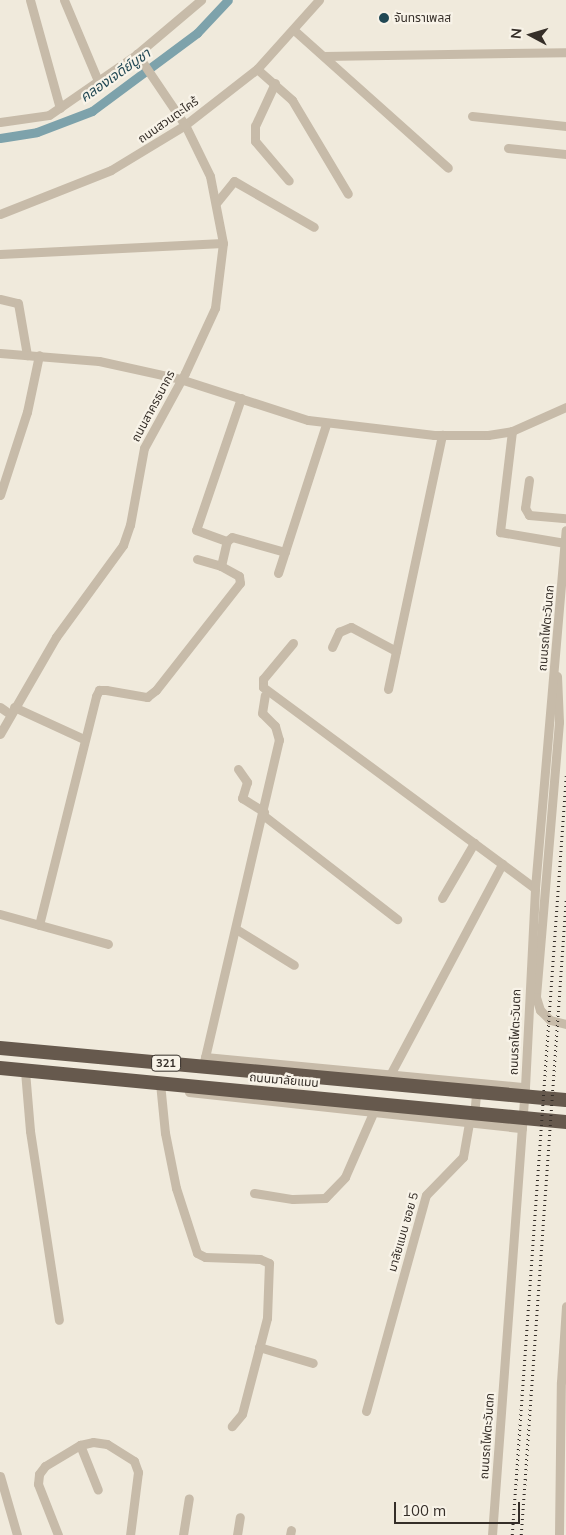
<!DOCTYPE html>
<meta charset="utf-8">
<style>
body{margin:0}
#map{position:relative;width:566px;height:1535px;overflow:hidden;background:#f0eadc;font-family:Mulish,"Noto Sans Thai",sans-serif}
div>[style]{position:absolute}
[style*='--x']{left:calc(var(--x)*1px);top:calc(var(--y)*1px);width:calc(var(--w)*1px);rotate:calc(var(--a)*1deg)}
.canal>*{height:9px;margin:-4.5px;padding:0 4.5px;transform-origin:4.5px;border-radius:4.5px;background:#7da2ab}
.minor>*{height:9px;margin:-4.5px;padding:0 4.5px;transform-origin:4.5px;border-radius:4.5px;background:#c7bba9}
.trunk>*{height:14px;margin:-7px;padding:0 7px;transform-origin:7px;border-radius:7px;background:#66594d}
.rail>*{height:2.5px;margin-top:-1.25px;transform-origin:0;background:repeating-linear-gradient(90deg,#352e28 0 1px,transparent 0 5px)}
.dots>*{width:14px;height:14px;translate:-50% -50%;box-sizing:border-box;border:2px solid #f8f3e8;border-radius:50%}
span{translate:-50% -50%;white-space:nowrap;text-align:center;line-height:1.15;-webkit-text-stroke:4.5px #f8f3e8;paint-order:stroke}
.shield-label span{padding:1px 4px;background:#f8f3e8;border:1px solid;border-radius:4px;-webkit-text-stroke-width:0}
.shield-label{font-size:11px;color:#352e28;font-weight:700}
.poi-label{font-size:12px;color:#352e28}
.left{translate:0 -50%;text-align:left}
.street-label{font-size:12px;color:#352e28}
.water-label{font-size:14px;color:#214854;font-style:italic}
.north{position:absolute;left:506px;top:10px;width:50px;height:50px;-webkit-text-stroke:4px #f8f3e8;paint-order:stroke;rotate:276deg;font-size:14px;font-weight:700;line-height:20px;text-align:center;color:#352e28}
.north::after{content:'';display:block;margin:auto;width:18px;height:22px;background:#352e28;clip-path:polygon(50% 0,100% 100%,50% 72%,0 100%)}
.scale{position:absolute;left:394px;top:1502px;width:126px;height:22px;box-sizing:border-box;border:2px solid #352e28;border-top:0;padding-left:6px;font-size:15px;line-height:18px;white-space:nowrap;color:#352e28;-webkit-text-stroke:4px #f8f3e8;paint-order:stroke}
</style>
<div id="map">
<div class="canal">
<i style="--x:0;--y:138;--w:37;--a:-9"></i>
<i style="--x:37;--y:132;--w:59;--a:-20.9"></i>
<i style="--x:92;--y:111;--w:131;--a:-36.6"></i>
<i style="--x:197;--y:33;--w:45;--a:-46.8"></i>
</div>
<div class="minor">
<i style="--x:30;--y:0;--w:112;--a:74.5"></i>
<i style="--x:64;--y:0;--w:88;--a:67.2"></i>
<i style="--x:295;--y:31;--w:205;--a:41.8"></i>
<i style="--x:324;--y:56;--w:242;--a:-0.9"></i>
<i style="--x:257;--y:69;--w:47;--a:41.5"></i>
<i style="--x:292;--y:100;--w:109;--a:59.2"></i>
<i style="--x:275;--y:83;--w:47;--a:114.9"></i>
<i style="--x:255;--y:126;--w:15;--a:90"></i>
<i style="--x:255;--y:141;--w:52;--a:49.6"></i>
<i style="--x:472;--y:116;--w:95;--a:6.1"></i>
<i style="--x:0;--y:122;--w:49;--a:-8.1"></i>
<i style="--x:49;--y:115;--w:107;--a:-34.7"></i>
<i style="--x:137;--y:54;--w:84;--a:-40.2"></i>
<i style="--x:508;--y:148;--w:58;--a:5.9"></i>
<i style="--x:217;--y:202;--w:27;--a:-51"></i>
<i style="--x:234;--y:181;--w:92;--a:29.9"></i>
<i style="--x:0;--y:214;--w:119;--a:-21.6"></i>
<i style="--x:111;--y:170;--w:87;--a:-31.3"></i>
<i style="--x:185;--y:125;--w:91;--a:-37.9"></i>
<i style="--x:257;--y:69;--w:93;--a:-48.1"></i>
<i style="--x:0;--y:254;--w:223;--a:-2.8"></i>
<i style="--x:0;--y:299;--w:18;--a:13"></i>
<i style="--x:18;--y:303;--w:53;--a:80.2"></i>
<i style="--x:0;--y:353;--w:99;--a:4.6"></i>
<i style="--x:99;--y:361;--w:83;--a:12.5"></i>
<i style="--x:180;--y:379;--w:134;--a:17.8"></i>
<i style="--x:308;--y:420;--w:127;--a:6.8"></i>
<i style="--x:434;--y:435;--w:54;--a:0"></i>
<i style="--x:488;--y:435;--w:24;--a:-9"></i>
<i style="--x:512;--y:431;--w:59;--a:-24"></i>
<i style="--x:241;--y:398;--w:139;--a:108.8"></i>
<i style="--x:196;--y:530;--w:33;--a:20"></i>
<i style="--x:227;--y:541;--w:6;--a:-39"></i>
<i style="--x:232;--y:537;--w:55;--a:15.8"></i>
<i style="--x:512;--y:431;--w:102;--a:96.8"></i>
<i style="--x:500;--y:532;--w:66;--a:9.6"></i>
<i style="--x:529;--y:480;--w:28;--a:98"></i>
<i style="--x:525;--y:508;--w:8;--a:60"></i>
<i style="--x:529;--y:515;--w:37;--a:5"></i>
<i style="--x:0;--y:495;--w:87;--a:-72"></i>
<i style="--x:27;--y:412;--w:58;--a:-78.1"></i>
<i style="--x:197;--y:559;--w:25;--a:16"></i>
<i style="--x:278;--y:573;--w:157;--a:-72.1"></i>
<i style="--x:293;--y:643;--w:47;--a:129.8"></i>
<i style="--x:263;--y:679;--w:8;--a:90"></i>
<i style="--x:263;--y:687;--w:338;--a:36.5"></i>
<i style="--x:332;--y:647;--w:17;--a:-65"></i>
<i style="--x:339;--y:632;--w:13;--a:-23"></i>
<i style="--x:351;--y:627;--w:51;--a:28.1"></i>
<i style="--x:557;--y:676;--w:46;--a:87.5"></i>
<i style="--x:559;--y:722;--w:276;--a:94.8"></i>
<i style="--x:536;--y:997;--w:14;--a:73"></i>
<i style="--x:540;--y:1010;--w:14;--a:45"></i>
<i style="--x:550;--y:1020;--w:16;--a:14"></i>
<i style="--x:388;--y:689;--w:260;--a:-78"></i>
<i style="--x:0;--y:707;--w:12;--a:35"></i>
<i style="--x:14;--y:707;--w:77;--a:24.6"></i>
<i style="--x:0;--y:734;--w:112;--a:-60"></i>
<i style="--x:56;--y:637;--w:114;--a:-53.9"></i>
<i style="--x:123;--y:545;--w:21;--a:-71"></i>
<i style="--x:130;--y:525;--w:78;--a:-79.7"></i>
<i style="--x:144;--y:448;--w:85;--a:-61.3"></i>
<i style="--x:185;--y:373;--w:72;--a:-65.2"></i>
<i style="--x:215;--y:308;--w:65;--a:-83"></i>
<i style="--x:223;--y:243;--w:68;--a:-101"></i>
<i style="--x:210;--y:176;--w:57;--a:-116.1"></i>
<i style="--x:185;--y:125;--w:86;--a:-124.1"></i>
<i style="--x:238;--y:769;--w:16;--a:55"></i>
<i style="--x:247;--y:782;--w:17;--a:107"></i>
<i style="--x:242;--y:798;--w:26;--a:32"></i>
<i style="--x:263;--y:815;--w:170;--a:37.8"></i>
<i style="--x:442;--y:898;--w:64;--a:-59.8"></i>
<i style="--x:0;--y:914;--w:112;--a:15.5"></i>
<i style="--x:39;--y:925;--w:236;--a:-76"></i>
<i style="--x:96;--y:696;--w:7;--a:-63"></i>
<i style="--x:99;--y:690;--w:7;--a:0"></i>
<i style="--x:106;--y:690;--w:42;--a:9.7"></i>
<i style="--x:147;--y:697;--w:11;--a:-38"></i>
<i style="--x:156;--y:690;--w:136;--a:-51.9"></i>
<i style="--x:240;--y:583;--w:7;--a:-98"></i>
<i style="--x:239;--y:576;--w:21;--a:-151"></i>
<i style="--x:221;--y:566;--w:26;--a:-77"></i>
<i style="--x:236;--y:929;--w:68;--a:31.8"></i>
<i style="--x:205;--y:1057;--w:321;--a:5.4"></i>
<i style="--x:203;--y:1066;--w:335;--a:-76.9"></i>
<i style="--x:279;--y:740;--w:15;--a:-106"></i>
<i style="--x:275;--y:726;--w:18;--a:-135"></i>
<i style="--x:262;--y:713;--w:18;--a:-81"></i>
<i style="--x:25;--y:1071;--w:60;--a:85.2"></i>
<i style="--x:30;--y:1131;--w:191;--a:81.3"></i>
<i style="--x:391;--y:1073;--w:237;--a:-62"></i>
<i style="--x:160;--y:1083;--w:50;--a:84.3"></i>
<i style="--x:165;--y:1133;--w:56;--a:78.7"></i>
<i style="--x:176;--y:1188;--w:68;--a:72.1"></i>
<i style="--x:197;--y:1253;--w:9;--a:27"></i>
<i style="--x:205;--y:1257;--w:55;--a:2.1"></i>
<i style="--x:260;--y:1259;--w:10;--a:24"></i>
<i style="--x:269;--y:1263;--w:55;--a:92.1"></i>
<i style="--x:267;--y:1318;--w:99;--a:104.6"></i>
<i style="--x:242;--y:1414;--w:16;--a:130"></i>
<i style="--x:189;--y:1092;--w:335;--a:6.2"></i>
<i style="--x:474;--y:1117;--w:22;--a:-85"></i>
<i style="--x:476;--y:1095;--w:6;--a:-51"></i>
<i style="--x:254;--y:1193;--w:39;--a:9"></i>
<i style="--x:293;--y:1199;--w:32;--a:-2"></i>
<i style="--x:325;--y:1198;--w:29;--a:-46"></i>
<i style="--x:345;--y:1177;--w:70;--a:-66.4"></i>
<i style="--x:259;--y:1347;--w:56;--a:16.5"></i>
<i style="--x:366;--y:1411;--w:224;--a:-74.5"></i>
<i style="--x:426;--y:1195;--w:53;--a:-45.8"></i>
<i style="--x:463;--y:1157;--w:34;--a:-80"></i>
<i style="--x:80;--y:1445;--w:48;--a:68.2"></i>
<i style="--x:0;--y:1476;--w:61;--a:73.9"></i>
<i style="--x:58;--y:1535;--w:55;--a:-111.4"></i>
<i style="--x:38;--y:1484;--w:10;--a:-84"></i>
<i style="--x:39;--y:1474;--w:10;--a:-53"></i>
<i style="--x:45;--y:1466;--w:41;--a:-31"></i>
<i style="--x:80;--y:1445;--w:13;--a:-13"></i>
<i style="--x:93;--y:1442;--w:14;--a:8"></i>
<i style="--x:107;--y:1444;--w:32;--a:32"></i>
<i style="--x:134;--y:1461;--w:12;--a:70"></i>
<i style="--x:138;--y:1472;--w:64;--a:97.2"></i>
<i style="--x:183;--y:1535;--w:37;--a:-81"></i>
<i style="--x:237;--y:1535;--w:18;--a:-81"></i>
<i style="--x:290;--y:1535;--w:5;--a:-79"></i>
<i style="--x:492;--y:1535;--w:449;--a:-85.8"></i>
<i style="--x:525;--y:1087;--w:199;--a:-87.1"></i>
<i style="--x:535;--y:888;--w:359;--a:-85.1"></i>
<i style="--x:559;--y:1535;--w:153;--a:-89.3"></i>
<i style="--x:561;--y:1382;--w:76;--a:-86.2"></i>
</div>
<div class="trunk">
<i style="--x:0;--y:1048;--w:568;--a:5.25"></i>
<i style="--x:0;--y:1068;--w:569;--a:5.45"></i>
</div>
<div class="rail">
<i style="--x:512;--y:1535;--w:761;--a:-85.93"></i>
<i style="--x:521;--y:1535;--w:638;--a:-85.95"></i>
</div>
<div class="dots">
<i style="left:384px;top:18px;background:#214854"></i>
</div>
<div class="shield-label">
<span style="left:166px;top:1063px">321</span>
</div>
<div class="poi-label">
<span class="left" style="left:394px;top:18px">จันทราเพลส</span>
</div>
<div class="street-label">
<span style="left:168px;top:120px;rotate:-35deg">ถนนสวนตะไคร้</span>
<span style="left:153px;top:406px;rotate:-62deg">ถนนสาครธนากร</span>
<span style="left:546px;top:628px;rotate:-85deg">ถนนรถไฟตะวันตก</span>
<span style="left:515px;top:1032px;rotate:-88deg">ถนนรถไฟตะวันตก</span>
<span style="left:284px;top:1080px;rotate:5deg">ถนนมาลัยแมน</span>
<span style="left:403px;top:1232px;rotate:-74deg">มาลัยแมน ซอย 5</span>
<span style="left:487px;top:1436px;rotate:-86deg">ถนนรถไฟตะวันตก</span>
</div>
<div class="water-label">
<span style="left:115px;top:75px;rotate:-35deg">คลองเจดีย์บูชา</span>
</div>
<div class="north">N</div>
<div class="scale">100 m</div>
</div>
